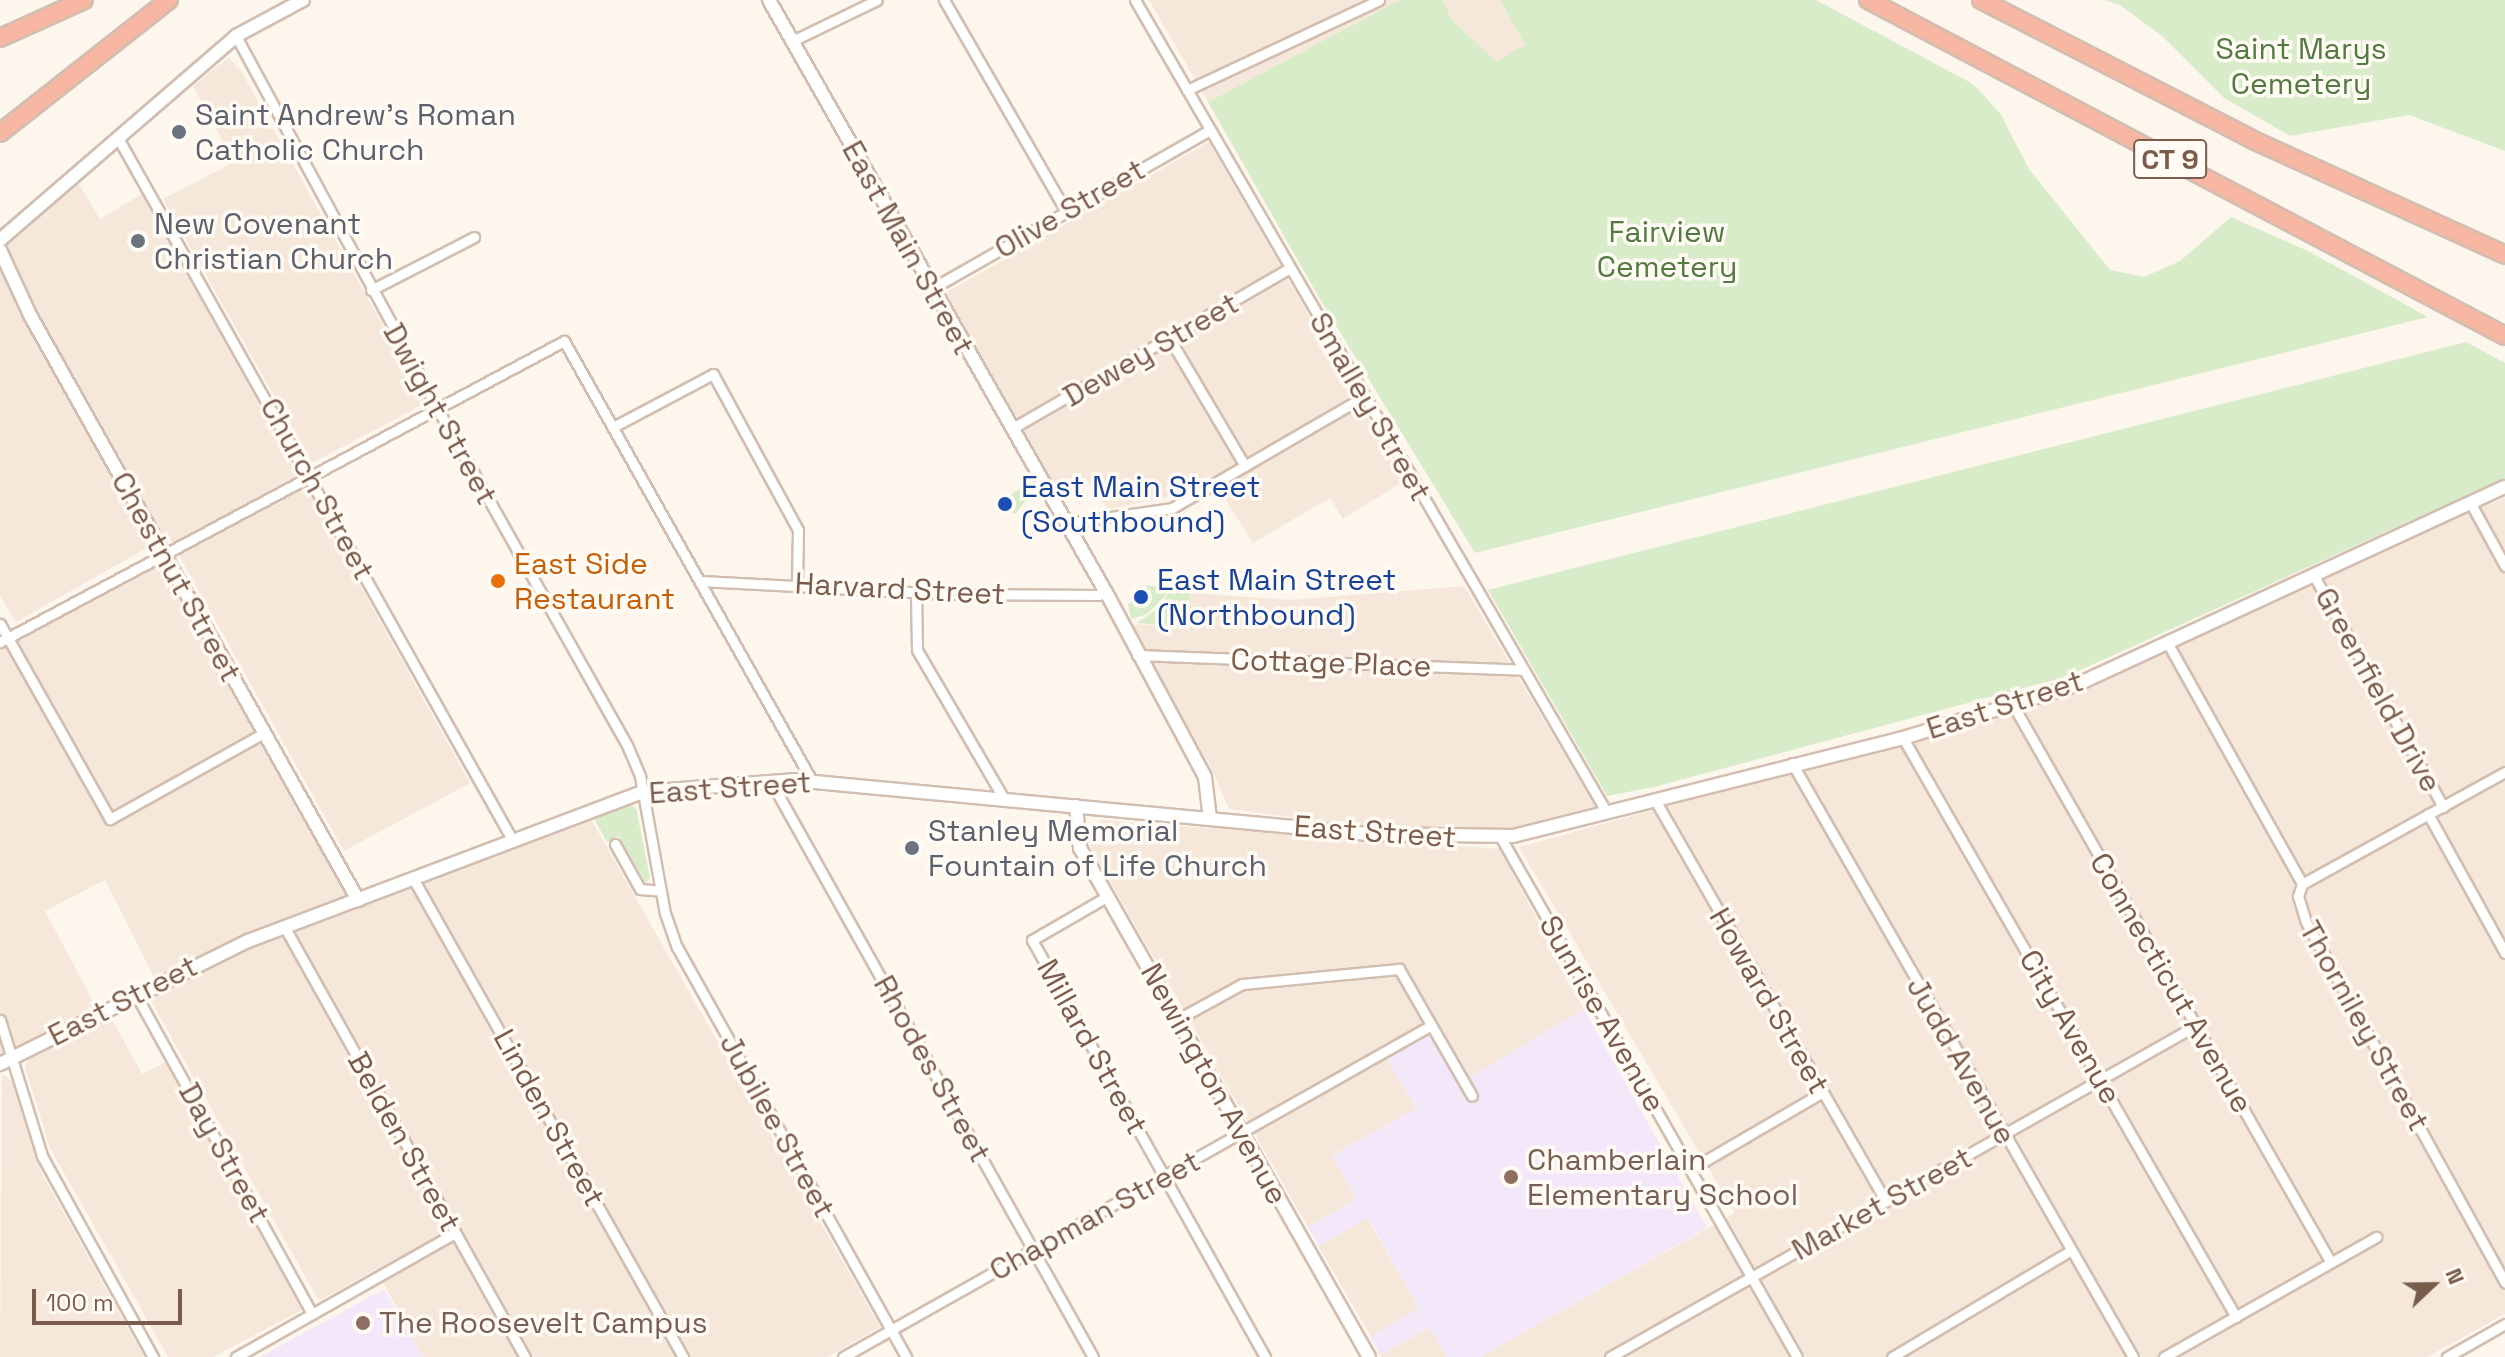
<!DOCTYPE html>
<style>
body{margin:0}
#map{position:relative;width:2505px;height:1357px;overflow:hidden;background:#fdf6ec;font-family:"Space Grotesk",sans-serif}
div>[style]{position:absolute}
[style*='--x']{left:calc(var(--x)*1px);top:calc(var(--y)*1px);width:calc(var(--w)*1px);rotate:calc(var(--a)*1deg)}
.residential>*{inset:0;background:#f5e8da;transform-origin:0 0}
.education>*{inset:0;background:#f3e8fa}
.green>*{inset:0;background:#d8ecc9}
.roads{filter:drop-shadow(2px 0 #d1beb0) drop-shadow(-2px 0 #d1beb0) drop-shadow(0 2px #d1beb0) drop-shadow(0 -2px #d1beb0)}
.street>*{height:9px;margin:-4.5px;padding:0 4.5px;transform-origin:4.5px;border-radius:4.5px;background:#fff}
.secondary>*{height:12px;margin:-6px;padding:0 6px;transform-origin:6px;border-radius:6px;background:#fff}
.highway>*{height:16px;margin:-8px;padding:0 8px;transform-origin:8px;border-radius:8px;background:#f7b7a3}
.dots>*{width:22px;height:22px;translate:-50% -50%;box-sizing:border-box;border:4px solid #fffaf3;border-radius:50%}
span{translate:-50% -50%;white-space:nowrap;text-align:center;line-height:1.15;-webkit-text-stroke:7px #fffaf3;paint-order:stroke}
.shield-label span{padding:2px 6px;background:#fffaf3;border:2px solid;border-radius:6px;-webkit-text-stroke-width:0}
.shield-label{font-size:28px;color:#7a5c4d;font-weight:700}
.park-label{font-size:30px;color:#537a41}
.worship-label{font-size:30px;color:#5b616d}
.left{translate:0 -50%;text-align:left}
.street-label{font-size:30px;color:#7a5c4d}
.transit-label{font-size:30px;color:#164399}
.food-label{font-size:30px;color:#c56008}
.education-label{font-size:30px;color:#785e54}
.north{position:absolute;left:2393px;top:1245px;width:80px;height:80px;-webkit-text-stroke:6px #fffaf3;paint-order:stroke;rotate:68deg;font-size:22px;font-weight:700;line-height:32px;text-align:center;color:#7a5c4d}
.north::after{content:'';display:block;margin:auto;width:28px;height:36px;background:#7a5c4d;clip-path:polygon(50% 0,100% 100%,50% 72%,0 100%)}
.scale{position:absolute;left:32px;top:1289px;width:150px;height:36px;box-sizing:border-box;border:4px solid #7a5c4d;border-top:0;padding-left:10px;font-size:24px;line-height:28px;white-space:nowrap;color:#7a5c4d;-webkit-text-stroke:6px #fffaf3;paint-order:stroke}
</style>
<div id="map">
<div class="residential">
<i style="clip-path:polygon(1149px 0,1400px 0,1208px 102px)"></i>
<i style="clip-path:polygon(1443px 0,1500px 0,1525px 45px,1496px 61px,1452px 20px)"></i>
<i style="clip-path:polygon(228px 58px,240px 69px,426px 403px,312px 463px,163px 199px,234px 162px,193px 86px)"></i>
<i style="clip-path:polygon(1209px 142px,1404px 481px,1343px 519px,1330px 498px,1253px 543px,1210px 475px,1168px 497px,1108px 509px,1087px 480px,1058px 494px,942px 295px)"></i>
<i style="clip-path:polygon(78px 183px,100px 219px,142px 194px,470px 783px,344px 851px,168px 536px,16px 622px,0 595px,0 249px)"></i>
<i style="clip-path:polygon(2505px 498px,2505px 1314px,2427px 1357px,1480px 1357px,1735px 1213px,1519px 847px,2080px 693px,2380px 548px)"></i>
<i style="clip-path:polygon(161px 563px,348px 897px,154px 977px,105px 880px,45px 911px,96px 1007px,0 1055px,0 648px)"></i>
<i style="clip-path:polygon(1464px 586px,1596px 808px,1502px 832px,1394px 830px,1229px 809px,1210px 765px,1127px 624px,1184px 627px,1188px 595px,1193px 593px,1291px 600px)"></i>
<i style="clip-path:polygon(589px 816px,880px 1327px,827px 1357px,423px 1357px,376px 1269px,319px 1301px,146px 992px,298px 926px)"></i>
<i style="clip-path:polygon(1101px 820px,1500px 849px,1584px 1009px,1459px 1084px,1386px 1058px,1416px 1108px,1333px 1155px,1356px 1199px,1308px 1227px,1091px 848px,1085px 835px,1089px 825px)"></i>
<i style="clip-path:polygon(109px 1014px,142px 1074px,166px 1062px,302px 1310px,213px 1357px,168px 1357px,50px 1148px,25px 1066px,30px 1056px)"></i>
<i style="clip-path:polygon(2px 1074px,13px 1081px,41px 1172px,144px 1357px,0 1357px)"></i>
<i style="left:1367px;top:1218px;width:105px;height:56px;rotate:60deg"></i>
<i style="clip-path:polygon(1430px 1327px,1447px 1357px,1381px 1357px,1380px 1355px)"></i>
</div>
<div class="education">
<i style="clip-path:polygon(1584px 1009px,1707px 1228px,1480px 1357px,1447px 1357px,1429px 1327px,1380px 1355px,1370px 1337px,1419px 1308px,1368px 1218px,1319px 1246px,1308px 1227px,1356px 1199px,1332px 1156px,1416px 1108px,1386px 1058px,1430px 1035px,1459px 1084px)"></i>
<i style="clip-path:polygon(384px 1289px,423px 1357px,260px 1357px)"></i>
</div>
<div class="green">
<i style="clip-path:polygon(1400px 0,1443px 0,1452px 20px,1496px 61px,1525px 45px,1500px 0,1816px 0,1973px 84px,2000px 113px,2029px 169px,2110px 270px,2144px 277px,2180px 261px,2231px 217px,2308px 251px,2428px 317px,1475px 553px,1318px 296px,1208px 102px)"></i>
<i style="clip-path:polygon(2104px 0,2505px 0,2505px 151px,2409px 115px,2290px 136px,2224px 98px,2162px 36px,2120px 5px)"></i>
<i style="clip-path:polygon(2466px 342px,2505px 363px,2505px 478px,2065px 677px,1654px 787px,1607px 796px,1488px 590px)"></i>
<i style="clip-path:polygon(1027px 483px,1029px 497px,1015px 514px,995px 507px)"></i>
<i style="clip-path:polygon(1147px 585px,1167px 589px,1166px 595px,1147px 614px,1131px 619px,1128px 604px)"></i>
<i style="clip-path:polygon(1192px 588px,1184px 627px,1137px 623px,1161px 606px,1170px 590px)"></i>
<i style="clip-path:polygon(627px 803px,636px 808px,650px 878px,646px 883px,619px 836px,607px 842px,593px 817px)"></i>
</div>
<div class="roads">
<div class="street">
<i style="--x:944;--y:0;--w:244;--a:60"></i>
<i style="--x:1135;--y:0;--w:940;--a:59.86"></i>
<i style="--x:236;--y:36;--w:423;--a:61.6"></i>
<i style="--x:437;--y:408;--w:387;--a:60.6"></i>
<i style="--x:627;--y:745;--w:34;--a:67"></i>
<i style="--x:640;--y:776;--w:139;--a:79.7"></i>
<i style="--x:665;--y:913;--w:36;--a:71"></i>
<i style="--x:677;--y:947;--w:470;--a:60.8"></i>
<i style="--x:792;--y:41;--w:94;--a:-25.8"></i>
<i style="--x:1187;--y:90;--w:212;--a:-25.1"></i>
<i style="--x:118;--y:138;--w:806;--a:60.67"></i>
<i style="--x:931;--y:289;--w:321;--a:-29.7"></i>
<i style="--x:371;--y:290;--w:116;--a:-27.2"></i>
<i style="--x:1171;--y:341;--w:145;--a:59.4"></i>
<i style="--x:613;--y:427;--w:113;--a:-27.9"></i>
<i style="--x:713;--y:374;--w:178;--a:61.4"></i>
<i style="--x:798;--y:530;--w:54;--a:91.1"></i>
<i style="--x:1011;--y:429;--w:322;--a:-30"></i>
<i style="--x:2470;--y:502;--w:73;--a:61.3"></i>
<i style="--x:1068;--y:523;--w:105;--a:-8.2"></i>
<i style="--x:1172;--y:508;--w:223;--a:-30.1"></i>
<i style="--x:2313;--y:574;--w:267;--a:60.8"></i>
<i style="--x:701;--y:581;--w:247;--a:3"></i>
<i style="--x:948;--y:594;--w:151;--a:0.4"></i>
<i style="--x:916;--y:592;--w:58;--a:89"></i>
<i style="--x:917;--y:650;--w:173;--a:59.7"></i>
<i style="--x:0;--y:624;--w:224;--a:60.6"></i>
<i style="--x:110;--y:819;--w:176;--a:-29.2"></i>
<i style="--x:0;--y:642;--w:639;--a:-28.09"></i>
<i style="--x:564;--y:341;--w:505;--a:60.59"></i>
<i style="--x:2167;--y:642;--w:277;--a:60.8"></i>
<i style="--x:1137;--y:655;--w:387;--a:2.2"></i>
<i style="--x:2013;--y:705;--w:640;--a:60.31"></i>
<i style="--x:1903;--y:738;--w:668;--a:60.1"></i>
<i style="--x:1792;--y:763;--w:685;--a:60.14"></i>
<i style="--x:770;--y:780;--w:661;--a:60.76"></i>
<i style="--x:1655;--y:800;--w:463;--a:60.1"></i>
<i style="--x:2428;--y:814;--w:159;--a:61"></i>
<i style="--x:1501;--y:838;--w:597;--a:60.3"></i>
<i style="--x:615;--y:844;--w:51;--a:60.9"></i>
<i style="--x:640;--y:889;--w:21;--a:5"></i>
<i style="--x:414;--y:880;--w:548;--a:60.58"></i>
<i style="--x:2302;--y:884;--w:13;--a:108"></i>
<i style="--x:2298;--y:896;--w:27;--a:73"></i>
<i style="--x:2306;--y:922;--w:412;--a:61.1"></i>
<i style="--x:2302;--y:884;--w:232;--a:-28.9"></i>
<i style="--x:1108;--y:896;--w:88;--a:149.9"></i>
<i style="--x:1032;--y:940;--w:478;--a:60.8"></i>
<i style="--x:284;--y:926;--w:494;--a:60.8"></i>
<i style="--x:135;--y:993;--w:366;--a:61.1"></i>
<i style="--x:1178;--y:1019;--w:73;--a:-28.7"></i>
<i style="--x:1242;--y:984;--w:158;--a:-5.5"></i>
<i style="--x:1399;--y:969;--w:146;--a:60.1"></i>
<i style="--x:0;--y:1020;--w:142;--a:72.8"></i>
<i style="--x:42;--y:1156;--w:230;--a:61.1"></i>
<i style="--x:1691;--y:1169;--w:151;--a:-30.3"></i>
<i style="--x:236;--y:1357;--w:252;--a:-29.5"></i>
<i style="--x:843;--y:1357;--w:674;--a:-29.42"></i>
<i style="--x:1610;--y:1357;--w:672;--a:-29.5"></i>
<i style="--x:1892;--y:1357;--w:207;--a:-30.8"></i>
<i style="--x:2164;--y:1357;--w:244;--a:-29.5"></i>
<i style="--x:2447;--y:1357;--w:67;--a:-29.6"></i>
</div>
<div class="secondary">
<i style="--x:769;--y:0;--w:686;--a:60.37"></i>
<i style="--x:1108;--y:596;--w:205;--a:61.8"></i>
<i style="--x:1205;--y:777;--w:42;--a:83.2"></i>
<i style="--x:0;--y:240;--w:312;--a:-40.8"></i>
<i style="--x:236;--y:36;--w:76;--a:-28.2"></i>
<i style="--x:0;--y:250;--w:72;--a:65.2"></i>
<i style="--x:30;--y:315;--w:671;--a:60.72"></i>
<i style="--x:1076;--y:806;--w:42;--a:84.6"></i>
<i style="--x:1080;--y:848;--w:585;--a:60.41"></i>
<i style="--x:0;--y:1064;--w:277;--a:-26.4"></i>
<i style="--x:248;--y:941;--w:421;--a:-20.7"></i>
<i style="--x:642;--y:792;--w:151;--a:-4.5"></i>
<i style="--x:793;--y:780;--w:578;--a:5.37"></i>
<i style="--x:1368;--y:834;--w:145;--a:0.8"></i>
<i style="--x:1513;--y:836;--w:402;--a:-14.1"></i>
<i style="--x:1903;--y:738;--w:181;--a:-17"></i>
<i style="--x:2076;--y:685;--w:472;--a:-24.8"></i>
</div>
<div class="highway">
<i style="--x:1868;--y:0;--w:720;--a:27.81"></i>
<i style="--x:1981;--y:0;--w:304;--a:27.2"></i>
<i style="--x:2251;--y:139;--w:279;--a:24.5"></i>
<i style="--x:0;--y:38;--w:92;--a:-24.3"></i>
<i style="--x:0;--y:133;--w:215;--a:-38.2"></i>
</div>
</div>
<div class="dots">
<i style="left:179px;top:132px;background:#6b7280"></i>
<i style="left:138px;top:241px;background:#6b7280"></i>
<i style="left:1005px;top:504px;background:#1a4fb4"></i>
<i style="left:498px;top:581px;background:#e8710a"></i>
<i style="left:1141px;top:597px;background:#1a4fb4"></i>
<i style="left:912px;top:848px;background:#6b7280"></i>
<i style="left:1511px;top:1177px;background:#8d6e63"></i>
<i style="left:363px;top:1323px;background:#8d6e63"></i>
</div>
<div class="shield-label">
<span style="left:2170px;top:159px">CT 9</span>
</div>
<div class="park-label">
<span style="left:2301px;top:66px">Saint Marys<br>Cemetery</span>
<span style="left:1667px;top:249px">Fairview<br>Cemetery</span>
</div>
<div class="worship-label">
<span class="left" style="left:195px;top:132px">Saint Andrew's Roman<br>Catholic Church</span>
<span class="left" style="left:154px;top:241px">New Covenant<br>Christian Church</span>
<span class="left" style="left:928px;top:848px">Stanley Memorial<br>Fountain of Life Church</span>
</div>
<div class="street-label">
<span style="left:1070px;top:209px;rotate:-30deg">Olive Street</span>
<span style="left:908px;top:248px;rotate:61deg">East Main Street</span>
<span style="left:1151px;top:350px;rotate:-30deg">Dewey Street</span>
<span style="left:1370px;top:407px;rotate:60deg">Smalley Street</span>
<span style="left:440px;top:414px;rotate:61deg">Dwight Street</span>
<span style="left:317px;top:489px;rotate:61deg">Church Street</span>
<span style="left:176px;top:577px;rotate:61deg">Chestnut Street</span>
<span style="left:900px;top:589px;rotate:3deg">Harvard Street</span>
<span style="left:1331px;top:663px;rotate:2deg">Cottage Place</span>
<span style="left:2378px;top:690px;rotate:61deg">Greenfield Drive</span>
<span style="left:2005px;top:705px;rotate:-18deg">East Street</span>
<span style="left:730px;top:788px;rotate:-4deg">East Street</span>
<span style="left:1375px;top:832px;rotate:4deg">East Street</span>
<span style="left:2171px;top:983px;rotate:60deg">Connecticut Avenue</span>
<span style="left:123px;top:1001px;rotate:-27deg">East Street</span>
<span style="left:1769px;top:1001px;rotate:60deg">Howard Street</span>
<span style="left:1602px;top:1014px;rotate:60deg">Sunrise Avenue</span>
<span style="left:2364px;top:1026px;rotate:61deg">Thorniley Street</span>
<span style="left:2070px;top:1027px;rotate:60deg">City Avenue</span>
<span style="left:1092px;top:1047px;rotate:61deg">Millard Street</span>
<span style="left:1961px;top:1061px;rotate:60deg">Judd Avenue</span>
<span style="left:932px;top:1069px;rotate:61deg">Rhodes Street</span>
<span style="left:1214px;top:1084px;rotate:61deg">Newington Avenue</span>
<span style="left:549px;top:1118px;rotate:61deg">Linden Street</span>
<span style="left:777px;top:1126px;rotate:61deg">Jubilee Street</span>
<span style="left:404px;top:1142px;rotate:61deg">Belden Street</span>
<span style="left:224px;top:1153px;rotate:61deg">Day Street</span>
<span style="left:1882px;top:1204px;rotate:-29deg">Market Street</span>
<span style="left:1095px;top:1216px;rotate:-29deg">Chapman Street</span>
</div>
<div class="transit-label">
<span class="left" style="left:1021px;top:504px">East Main Street<br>(Southbound)</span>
<span class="left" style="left:1157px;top:597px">East Main Street<br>(Northbound)</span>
</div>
<div class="food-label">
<span class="left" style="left:514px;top:581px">East Side<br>Restaurant</span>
</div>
<div class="education-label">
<span class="left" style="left:1527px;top:1177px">Chamberlain<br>Elementary School</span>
<span class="left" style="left:379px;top:1323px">The Roosevelt Campus</span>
</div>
<div class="north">N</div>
<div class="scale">100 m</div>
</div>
